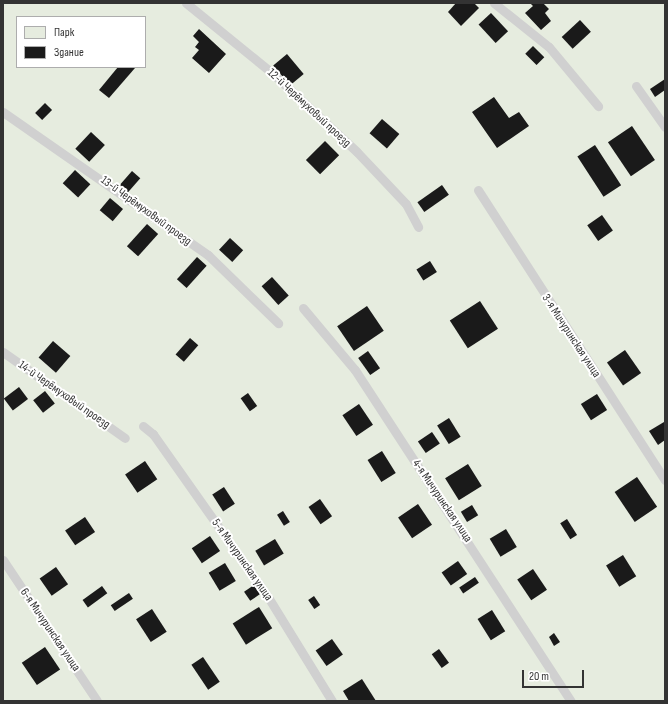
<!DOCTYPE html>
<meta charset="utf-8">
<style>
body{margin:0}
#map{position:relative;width:668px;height:704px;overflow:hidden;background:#fff;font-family:"Sofia Sans Condensed",sans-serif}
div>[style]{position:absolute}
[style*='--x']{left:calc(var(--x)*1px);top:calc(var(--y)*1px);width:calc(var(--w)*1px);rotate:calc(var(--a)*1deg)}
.green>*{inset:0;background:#e6ecdf}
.building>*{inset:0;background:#1a1a1a;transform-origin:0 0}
.service>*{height:9px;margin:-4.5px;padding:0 4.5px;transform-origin:4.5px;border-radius:4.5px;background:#d0d0d0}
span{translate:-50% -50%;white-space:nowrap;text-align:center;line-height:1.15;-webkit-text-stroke:4px #fff;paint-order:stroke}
.street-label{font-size:12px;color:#333}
.frame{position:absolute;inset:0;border:4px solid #333;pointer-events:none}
.legend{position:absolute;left:16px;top:16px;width:130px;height:52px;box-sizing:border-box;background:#fff;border:1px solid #adadad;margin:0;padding:5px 7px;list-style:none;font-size:12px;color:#333}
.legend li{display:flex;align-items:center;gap:8px;height:20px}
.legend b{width:20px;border:1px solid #adadad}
.scale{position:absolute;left:522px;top:670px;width:62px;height:18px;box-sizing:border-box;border:2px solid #333;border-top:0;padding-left:5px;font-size:12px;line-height:14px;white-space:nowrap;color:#333;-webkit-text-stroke:3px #fff;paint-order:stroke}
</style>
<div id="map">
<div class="green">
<i style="clip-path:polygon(evenodd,3px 3px,665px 3px,665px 701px,3px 701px,3px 3px,17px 17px,145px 17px,145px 67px,17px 67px,17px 17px)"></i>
</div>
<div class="building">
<i style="clip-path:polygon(456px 3px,474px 3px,479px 8px,461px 26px,448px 12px)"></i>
<i style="clip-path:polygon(530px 3px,543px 3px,549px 9px,545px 13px,551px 21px,541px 30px,525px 13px,533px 6px)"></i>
<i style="left:491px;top:13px;width:25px;height:17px;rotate:47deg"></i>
<i style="left:580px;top:20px;width:16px;height:25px;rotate:47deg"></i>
<i style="clip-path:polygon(199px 29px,226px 54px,209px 73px,192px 58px,199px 50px,195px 47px,199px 42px,193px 36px)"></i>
<i style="left:533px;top:46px;width:16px;height:11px;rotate:45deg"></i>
<i style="left:287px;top:54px;width:26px;height:18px;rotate:50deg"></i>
<i style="clip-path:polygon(118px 67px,135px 68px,109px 98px,99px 90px)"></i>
<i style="clip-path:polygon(665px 79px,665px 90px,655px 97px,650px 89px)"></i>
<i style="clip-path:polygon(494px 97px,509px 118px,519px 112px,529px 126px,497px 148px,472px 112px)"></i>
<i style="left:45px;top:103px;width:10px;height:14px;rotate:45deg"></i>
<i style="left:382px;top:119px;width:23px;height:19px;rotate:41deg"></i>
<i style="left:632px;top:126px;width:41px;height:29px;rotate:56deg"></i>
<i style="left:91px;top:132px;width:19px;height:23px;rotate:43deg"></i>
<i style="left:325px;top:141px;width:20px;height:27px;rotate:45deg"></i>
<i style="left:595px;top:145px;width:48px;height:21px;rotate:57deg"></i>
<i style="left:75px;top:170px;width:21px;height:18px;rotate:43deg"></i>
<i style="left:132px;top:171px;width:11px;height:19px;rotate:41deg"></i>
<i style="left:442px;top:185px;width:12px;height:30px;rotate:55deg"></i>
<i style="left:110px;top:198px;width:17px;height:16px;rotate:40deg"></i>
<i style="left:602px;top:215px;width:19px;height:18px;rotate:55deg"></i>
<i style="left:147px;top:224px;width:15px;height:30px;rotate:42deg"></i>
<i style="left:230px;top:238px;width:18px;height:16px;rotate:43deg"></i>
<i style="left:197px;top:257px;width:13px;height:30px;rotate:42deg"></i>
<i style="left:430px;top:261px;width:13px;height:16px;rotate:58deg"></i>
<i style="left:272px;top:277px;width:25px;height:14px;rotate:48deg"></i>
<i style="left:480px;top:301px;width:33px;height:36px;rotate:57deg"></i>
<i style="left:367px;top:306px;width:30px;height:36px;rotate:56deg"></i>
<i style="left:190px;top:338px;width:11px;height:22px;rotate:41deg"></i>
<i style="left:53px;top:341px;width:23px;height:22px;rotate:41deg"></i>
<i style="left:625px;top:350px;width:28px;height:22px;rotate:55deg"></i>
<i style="left:368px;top:351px;width:21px;height:12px;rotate:55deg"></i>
<i style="left:19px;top:387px;width:15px;height:19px;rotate:53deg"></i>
<i style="left:45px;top:391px;width:16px;height:15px;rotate:52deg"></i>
<i style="left:248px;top:393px;width:16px;height:9px;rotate:55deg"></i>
<i style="left:597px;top:394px;width:19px;height:19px;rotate:58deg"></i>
<i style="left:359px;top:404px;width:25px;height:20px;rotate:56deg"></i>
<i style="left:449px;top:418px;width:22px;height:14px;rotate:58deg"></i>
<i style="clip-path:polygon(664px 422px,665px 440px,658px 445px,649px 431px)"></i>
<i style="left:432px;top:432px;width:14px;height:17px;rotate:56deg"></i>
<i style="left:382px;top:451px;width:26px;height:17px;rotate:58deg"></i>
<i style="left:145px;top:461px;width:22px;height:24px;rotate:56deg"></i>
<i style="left:468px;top:464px;width:26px;height:27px;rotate:58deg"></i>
<i style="left:637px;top:477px;width:36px;height:27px;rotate:56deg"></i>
<i style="left:224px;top:487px;width:20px;height:14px;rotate:57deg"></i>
<i style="left:320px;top:499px;width:21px;height:14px;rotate:55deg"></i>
<i style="left:418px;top:504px;width:25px;height:24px;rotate:56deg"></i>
<i style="left:472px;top:505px;width:12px;height:13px;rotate:59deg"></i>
<i style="left:283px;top:511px;width:13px;height:7px;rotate:58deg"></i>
<i style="left:85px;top:517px;width:18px;height:24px;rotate:56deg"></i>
<i style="left:567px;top:519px;width:19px;height:8px;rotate:58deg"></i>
<i style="left:506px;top:529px;width:21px;height:19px;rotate:59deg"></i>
<i style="left:210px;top:536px;width:18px;height:22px;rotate:56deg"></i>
<i style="left:275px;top:539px;width:17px;height:23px;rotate:59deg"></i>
<i style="left:623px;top:555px;width:25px;height:20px;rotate:58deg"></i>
<i style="left:458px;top:561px;width:16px;height:20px;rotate:55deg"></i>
<i style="left:225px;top:563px;width:21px;height:19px;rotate:59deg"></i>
<i style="left:56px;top:567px;width:21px;height:20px;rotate:55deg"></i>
<i style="left:533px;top:569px;width:25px;height:19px;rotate:56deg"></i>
<i style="left:475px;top:577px;width:7px;height:19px;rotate:56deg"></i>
<i style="left:254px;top:585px;width:11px;height:12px;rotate:56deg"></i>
<i style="left:102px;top:586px;width:9px;height:24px;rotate:54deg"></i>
<i style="left:129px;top:593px;width:7px;height:22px;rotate:56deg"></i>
<i style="left:314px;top:596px;width:11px;height:7px;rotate:56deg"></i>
<i style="left:259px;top:607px;width:25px;height:31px;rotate:58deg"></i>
<i style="left:152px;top:609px;width:27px;height:19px;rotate:57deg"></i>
<i style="left:492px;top:610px;width:25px;height:17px;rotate:58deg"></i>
<i style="clip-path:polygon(554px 633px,560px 642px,554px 646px,549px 637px)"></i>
<i style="left:332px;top:639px;width:19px;height:20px;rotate:55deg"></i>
<i style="left:45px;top:647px;width:27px;height:28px;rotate:56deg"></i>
<i style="left:439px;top:649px;width:17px;height:9px;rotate:54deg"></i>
<i style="left:203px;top:657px;width:30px;height:14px;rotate:56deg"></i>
<i style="clip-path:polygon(362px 679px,376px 701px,349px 701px,343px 691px)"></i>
</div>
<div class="service">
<i style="--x:186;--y:3;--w:109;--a:39.1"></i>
<i style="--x:271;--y:72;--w:117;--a:42.9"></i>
<i style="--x:357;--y:152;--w:71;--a:46.7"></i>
<i style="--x:406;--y:204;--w:26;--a:62"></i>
<i style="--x:494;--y:3;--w:70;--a:38.7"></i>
<i style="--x:549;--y:47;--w:77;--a:50.3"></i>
<i style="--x:636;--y:86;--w:50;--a:54.7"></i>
<i style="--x:3;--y:112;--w:250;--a:34.9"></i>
<i style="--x:208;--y:255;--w:98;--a:44.2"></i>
<i style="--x:478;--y:190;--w:345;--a:57.2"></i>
<i style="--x:303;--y:308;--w:81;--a:50"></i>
<i style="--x:355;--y:370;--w:395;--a:56.9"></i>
<i style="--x:3;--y:352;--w:149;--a:35.2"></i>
<i style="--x:143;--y:426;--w:13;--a:39"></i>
<i style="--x:153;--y:434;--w:199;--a:54.8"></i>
<i style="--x:268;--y:597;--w:122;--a:58.4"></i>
<i style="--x:3;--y:560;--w:169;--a:56.3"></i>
</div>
<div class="street-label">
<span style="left:309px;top:108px;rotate:43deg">12-й Черёмуховый проезд</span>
<span style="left:146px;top:211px;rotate:36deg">13-й Черёмуховый проезд</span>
<span style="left:571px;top:336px;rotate:57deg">3-я Мичуринская улица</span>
<span style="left:64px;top:395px;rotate:35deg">14-й Черёмуховый проезд</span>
<span style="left:442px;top:501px;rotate:56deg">4-я Мичуринская улица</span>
<span style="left:242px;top:560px;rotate:55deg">5-я Мичуринская улица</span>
<span style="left:50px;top:630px;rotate:56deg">6-я Мичуринская улица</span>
</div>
<div class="frame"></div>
<ul class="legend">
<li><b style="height:11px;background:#e6ecdf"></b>Парк</li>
<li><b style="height:11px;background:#1a1a1a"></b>Здание</li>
</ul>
<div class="scale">20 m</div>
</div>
